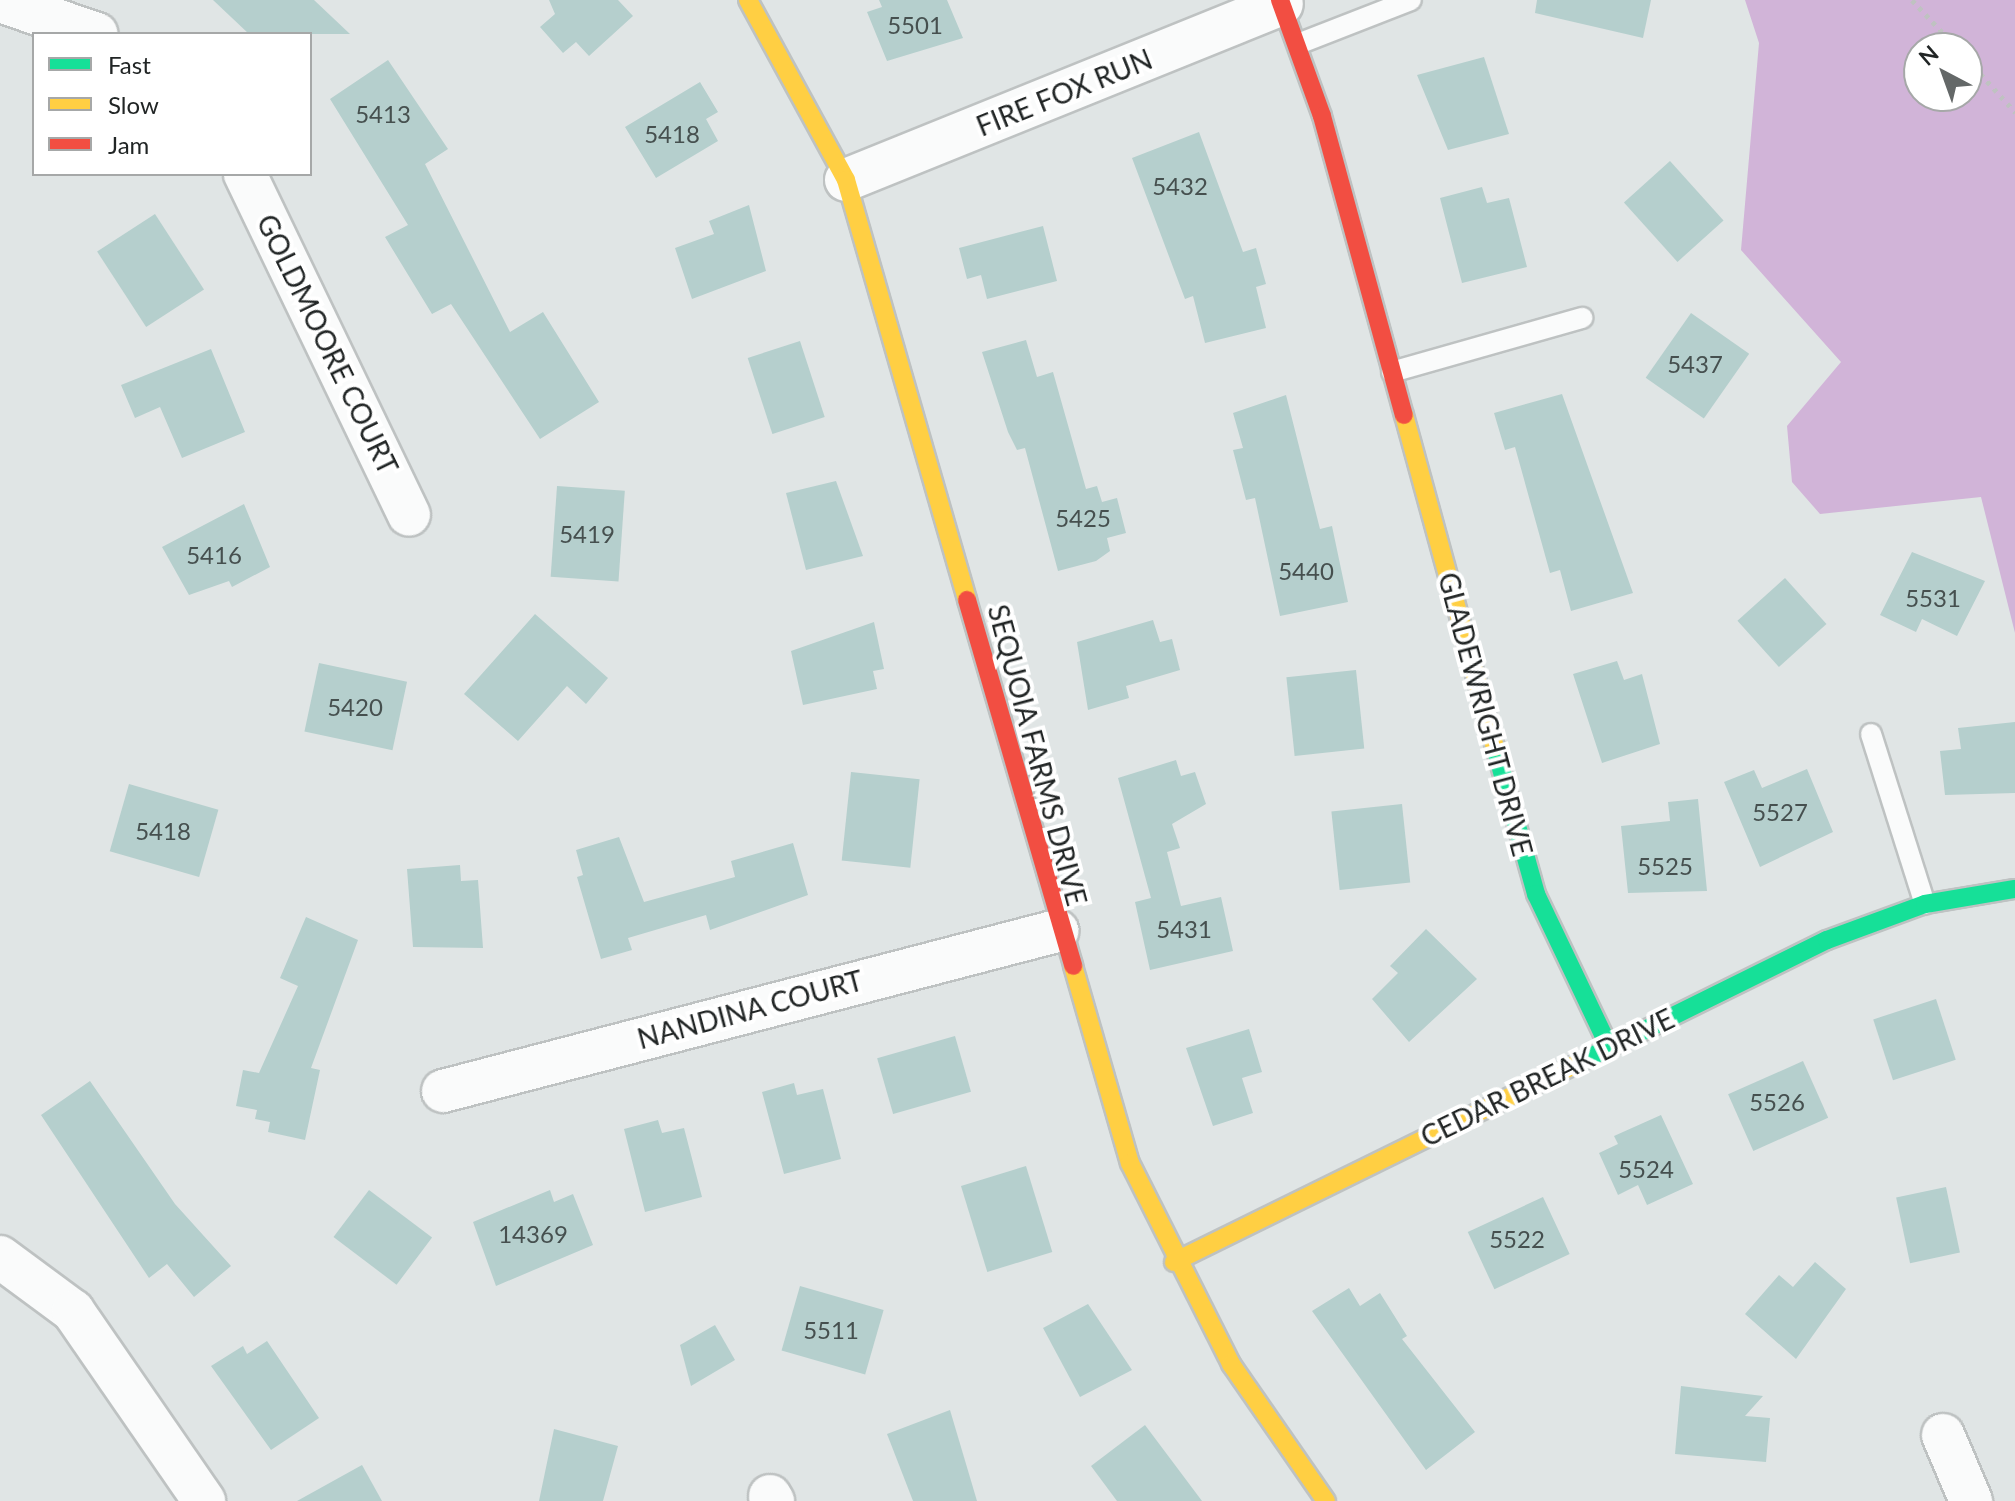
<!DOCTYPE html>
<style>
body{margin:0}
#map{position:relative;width:2015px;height:1501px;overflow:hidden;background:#e0e5e5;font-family:Lato,sans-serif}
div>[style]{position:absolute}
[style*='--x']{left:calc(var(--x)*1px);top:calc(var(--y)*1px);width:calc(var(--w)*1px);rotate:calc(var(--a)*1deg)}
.forest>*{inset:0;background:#d1b4d8}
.building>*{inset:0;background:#b5cfcd;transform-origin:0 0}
.path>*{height:5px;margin-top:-2.5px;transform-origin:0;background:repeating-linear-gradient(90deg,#bfc2c1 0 4px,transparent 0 10px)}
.roads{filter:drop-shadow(2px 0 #bec2c2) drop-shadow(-2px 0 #bec2c2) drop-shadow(0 2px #bec2c2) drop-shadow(0 -2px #bec2c2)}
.lane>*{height:20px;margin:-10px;padding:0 10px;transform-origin:10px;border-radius:10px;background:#fafbfb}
.street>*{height:42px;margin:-21px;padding:0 21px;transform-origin:21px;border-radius:21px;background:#fafbfb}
.fast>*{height:18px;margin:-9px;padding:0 9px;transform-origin:9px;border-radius:9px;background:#16e098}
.slow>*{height:18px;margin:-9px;padding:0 9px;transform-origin:9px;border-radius:9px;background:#ffcf43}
.jam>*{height:18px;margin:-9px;padding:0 9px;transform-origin:9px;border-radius:9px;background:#f24e42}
span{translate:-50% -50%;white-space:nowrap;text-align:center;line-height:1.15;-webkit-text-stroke:8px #fff;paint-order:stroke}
.number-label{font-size:24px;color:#46504f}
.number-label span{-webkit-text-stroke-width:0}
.street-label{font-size:28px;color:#212525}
.legend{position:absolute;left:32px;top:32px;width:280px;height:144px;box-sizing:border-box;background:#fff;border:2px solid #a6a8a8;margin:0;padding:10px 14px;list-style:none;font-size:24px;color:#212525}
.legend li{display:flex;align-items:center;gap:16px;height:40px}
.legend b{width:40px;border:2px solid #a6a8a8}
.north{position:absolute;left:1903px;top:32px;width:80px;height:80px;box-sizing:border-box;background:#fff;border:2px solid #a6a8a8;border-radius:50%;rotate:319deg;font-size:22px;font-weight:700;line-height:32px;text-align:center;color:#212525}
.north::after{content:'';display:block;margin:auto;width:28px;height:36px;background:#646868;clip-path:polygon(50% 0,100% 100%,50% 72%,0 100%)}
</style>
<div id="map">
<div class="forest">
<i style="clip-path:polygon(evenodd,1745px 0,2015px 0,2015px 633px,1981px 497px,1820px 514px,1792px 482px,1787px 426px,1841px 362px,1741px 250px,1759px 43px,1745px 0,1919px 48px,1967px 48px,1967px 96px,1919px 96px,1919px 48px)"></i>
</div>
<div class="building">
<i style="clip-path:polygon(213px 0,314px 0,350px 34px,249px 34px)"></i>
<i style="clip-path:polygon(549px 0,618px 0,633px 16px,589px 56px,576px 42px,563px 53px,540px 27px,555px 14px)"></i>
<i style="clip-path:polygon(879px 0,947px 0,963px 38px,887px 61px,867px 12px,882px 7px)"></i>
<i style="clip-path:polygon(1537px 0,1651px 0,1643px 38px,1535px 13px)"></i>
<i style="clip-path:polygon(1484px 57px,1509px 134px,1448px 150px,1417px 75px)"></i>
<i style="clip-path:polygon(388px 60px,448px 149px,425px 164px,510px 332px,543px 312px,599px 402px,540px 439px,451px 304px,432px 314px,385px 237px,408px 225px,330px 99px)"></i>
<i style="clip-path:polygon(700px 82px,718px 112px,706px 119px,718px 141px,656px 178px,625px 127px)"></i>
<i style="clip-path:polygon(1199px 132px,1243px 252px,1256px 248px,1266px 284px,1256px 287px,1266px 328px,1205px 343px,1193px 296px,1185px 299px,1132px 158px)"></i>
<i style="left:1670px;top:161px;width:80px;height:62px;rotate:48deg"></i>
<i style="clip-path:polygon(1482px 187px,1487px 203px,1509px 198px,1527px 267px,1462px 283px,1440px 198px)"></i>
<i style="clip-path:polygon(749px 205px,766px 271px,692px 299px,675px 248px,714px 234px,709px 221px)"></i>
<i style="left:155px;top:214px;width:90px;height:69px;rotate:57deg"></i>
<i style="clip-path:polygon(1043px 226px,1057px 281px,987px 299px,981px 275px,967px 279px,959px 248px)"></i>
<i style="left:1691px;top:313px;width:71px;height:79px;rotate:35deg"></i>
<i style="clip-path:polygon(1026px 340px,1037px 377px,1053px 372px,1086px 489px,1097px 486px,1102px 502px,1117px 498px,1126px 533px,1107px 538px,1110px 551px,1096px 561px,1058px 571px,1025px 448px,1017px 450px,1008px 432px,982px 352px)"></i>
<i style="left:800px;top:341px;width:80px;height:55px;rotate:72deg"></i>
<i style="clip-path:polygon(211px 349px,245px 432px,182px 458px,160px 407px,135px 418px,121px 385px)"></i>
<i style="clip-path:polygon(1562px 394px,1633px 593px,1571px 611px,1560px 570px,1550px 573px,1515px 447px,1505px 450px,1494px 413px)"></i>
<i style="clip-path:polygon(1286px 395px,1320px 529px,1332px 526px,1348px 602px,1280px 616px,1255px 498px,1246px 500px,1233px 450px,1243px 448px,1233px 413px)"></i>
<i style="clip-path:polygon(836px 481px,863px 556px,806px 570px,786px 493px)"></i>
<i style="left:557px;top:486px;width:68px;height:91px;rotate:4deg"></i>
<i style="clip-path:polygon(244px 504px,270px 567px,232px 587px,229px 581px,189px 595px,162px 547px)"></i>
<i style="clip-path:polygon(1912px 552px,1985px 581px,1957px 636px,1922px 619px,1916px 632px,1880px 615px)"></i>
<i style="left:1785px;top:578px;width:62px;height:64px;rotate:48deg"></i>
<i style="clip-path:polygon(535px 614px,608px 678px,586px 704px,567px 686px,518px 741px,464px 694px)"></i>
<i style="clip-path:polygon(1153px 620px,1160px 642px,1172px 639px,1180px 670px,1126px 686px,1129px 698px,1088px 710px,1077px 642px)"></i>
<i style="clip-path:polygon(874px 622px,884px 669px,873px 671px,877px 689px,803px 705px,791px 651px)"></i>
<i style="clip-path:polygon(1617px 661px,1624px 680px,1642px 674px,1660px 744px,1602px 763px,1573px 674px)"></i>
<i style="left:319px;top:663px;width:90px;height:70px;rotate:12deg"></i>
<i style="left:1356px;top:670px;width:79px;height:70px;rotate:84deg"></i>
<i style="clip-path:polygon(2015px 722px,2015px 793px,1945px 795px,1940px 751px,1961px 749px,1958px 728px)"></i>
<i style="clip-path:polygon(1176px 760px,1181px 776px,1195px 772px,1206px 804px,1172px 824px,1180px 848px,1167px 852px,1181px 906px,1221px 897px,1233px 951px,1150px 970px,1135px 902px,1151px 898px,1118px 778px)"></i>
<i style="clip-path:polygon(1807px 769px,1833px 832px,1760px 867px,1724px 782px,1754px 770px,1762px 788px)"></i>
<i style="left:851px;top:772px;width:69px;height:89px;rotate:6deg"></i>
<i style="left:129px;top:784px;width:93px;height:70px;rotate:16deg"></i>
<i style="clip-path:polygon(1698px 799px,1707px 891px,1628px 893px,1621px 826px,1670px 821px,1668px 802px)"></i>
<i style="left:1402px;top:804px;width:79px;height:71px;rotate:84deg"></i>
<i style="clip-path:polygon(619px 837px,644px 902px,735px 877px,731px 861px,793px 843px,808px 895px,710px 930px,706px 915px,628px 938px,632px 950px,601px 959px,577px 877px,583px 875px,576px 850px)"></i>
<i style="clip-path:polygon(460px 865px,461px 881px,478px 880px,483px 948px,413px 947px,407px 869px)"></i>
<i style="clip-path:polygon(306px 917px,358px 940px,311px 1068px,320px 1070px,305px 1140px,268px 1132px,270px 1122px,255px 1119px,257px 1110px,236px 1106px,243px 1070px,259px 1073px,298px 986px,280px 978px)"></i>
<i style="clip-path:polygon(1426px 929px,1477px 979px,1409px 1042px,1372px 999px,1398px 973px,1390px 966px)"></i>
<i style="left:1936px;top:999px;width:64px;height:66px;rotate:72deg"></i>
<i style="clip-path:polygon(1249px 1029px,1262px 1072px,1242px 1078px,1253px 1113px,1213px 1126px,1186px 1048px)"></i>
<i style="left:955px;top:1036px;width:58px;height:81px;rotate:74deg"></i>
<i style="left:1803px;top:1061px;width:62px;height:82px;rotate:66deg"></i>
<i style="clip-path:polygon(90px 1081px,175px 1204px,231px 1266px,194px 1297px,167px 1264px,149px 1278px,41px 1115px)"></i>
<i style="clip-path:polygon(794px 1083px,797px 1095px,823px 1089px,841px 1159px,784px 1174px,762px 1092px)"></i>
<i style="clip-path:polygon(1661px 1115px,1693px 1184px,1647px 1205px,1638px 1185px,1618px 1195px,1599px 1153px,1618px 1144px,1614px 1136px)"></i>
<i style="clip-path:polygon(658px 1120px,662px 1133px,684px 1128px,702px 1197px,645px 1212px,624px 1129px)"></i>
<i style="left:1026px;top:1166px;width:90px;height:68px;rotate:73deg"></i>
<i style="left:1946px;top:1187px;width:67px;height:51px;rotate:78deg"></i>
<i style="left:369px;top:1190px;width:79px;height:59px;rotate:37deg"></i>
<i style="clip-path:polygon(550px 1190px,554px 1202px,573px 1194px,593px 1245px,496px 1286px,473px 1222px)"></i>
<i style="left:1543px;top:1197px;width:63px;height:83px;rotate:65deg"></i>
<i style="clip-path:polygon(1815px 1262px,1846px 1289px,1796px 1359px,1745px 1314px,1779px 1275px,1793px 1287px)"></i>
<i style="left:800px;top:1286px;width:87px;height:67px;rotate:16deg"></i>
<i style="clip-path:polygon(1349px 1288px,1360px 1306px,1380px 1293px,1407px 1336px,1402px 1339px,1475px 1432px,1426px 1470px,1312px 1311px)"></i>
<i style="clip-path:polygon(1088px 1304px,1132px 1370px,1080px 1397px,1043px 1328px)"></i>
<i style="clip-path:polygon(715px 1325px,735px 1360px,691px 1386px,680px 1345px)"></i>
<i style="clip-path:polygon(267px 1341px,319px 1418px,271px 1450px,211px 1366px,243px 1346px,247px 1354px)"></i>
<i style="clip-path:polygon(1681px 1386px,1763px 1396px,1745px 1416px,1770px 1418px,1766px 1462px,1675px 1454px)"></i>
<i style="clip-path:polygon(950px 1410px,977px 1501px,913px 1501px,887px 1434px)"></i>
<i style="clip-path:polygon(1145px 1425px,1202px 1501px,1117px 1501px,1091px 1466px)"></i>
<i style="clip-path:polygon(554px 1429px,618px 1446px,603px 1501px,539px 1501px)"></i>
<i style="clip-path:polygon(362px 1465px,382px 1501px,297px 1501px)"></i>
</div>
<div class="path">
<i style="--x:1912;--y:0;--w:66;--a:46.8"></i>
<i style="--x:1967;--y:59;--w:72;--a:47.8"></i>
</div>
<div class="roads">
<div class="lane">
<i style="--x:1298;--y:44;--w:121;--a:-21.3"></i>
<i style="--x:1392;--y:372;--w:198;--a:-15.9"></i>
<i style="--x:1871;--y:734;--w:178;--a:72.4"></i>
</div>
<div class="street">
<i style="--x:0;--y:1;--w:102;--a:18.8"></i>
<i style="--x:245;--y:174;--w:378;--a:64.3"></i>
<i style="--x:846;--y:180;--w:470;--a:-22"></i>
<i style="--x:443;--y:1091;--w:635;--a:-14.61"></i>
<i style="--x:0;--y:1257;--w:91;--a:36.5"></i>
<i style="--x:73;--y:1311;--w:231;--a:55.4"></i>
<i style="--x:1943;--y:1435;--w:72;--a:67"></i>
<i style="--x:770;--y:1496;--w:6;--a:59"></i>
</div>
<div class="fast">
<i style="--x:1495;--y:747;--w:153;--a:74.4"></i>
<i style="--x:1536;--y:894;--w:167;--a:64.5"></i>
<i style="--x:1576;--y:1064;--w:280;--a:-26.3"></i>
<i style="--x:1827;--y:940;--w:104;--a:-20.2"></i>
<i style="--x:1925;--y:904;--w:91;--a:-9.5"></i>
</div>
<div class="slow">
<i style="--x:748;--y:0;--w:205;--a:61.4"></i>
<i style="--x:846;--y:180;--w:437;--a:73.9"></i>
<i style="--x:1404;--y:415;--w:344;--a:74.7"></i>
<i style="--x:1073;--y:966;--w:205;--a:73.9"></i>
<i style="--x:1130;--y:1163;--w:225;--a:63.3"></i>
<i style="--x:1231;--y:1364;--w:167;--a:55.3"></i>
<i style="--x:1174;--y:1262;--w:448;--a:-26.2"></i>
</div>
<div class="jam">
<i style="--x:1280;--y:0;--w:123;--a:70.1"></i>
<i style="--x:1322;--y:116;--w:310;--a:74.7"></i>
<i style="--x:967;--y:600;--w:381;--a:73.8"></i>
</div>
</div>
<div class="number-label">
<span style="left:915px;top:25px">5501</span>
<span style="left:383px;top:114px">5413</span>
<span style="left:672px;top:134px">5418</span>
<span style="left:1180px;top:186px">5432</span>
<span style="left:1695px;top:364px">5437</span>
<span style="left:1083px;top:518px">5425</span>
<span style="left:587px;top:534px">5419</span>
<span style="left:214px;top:555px">5416</span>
<span style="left:1306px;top:571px">5440</span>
<span style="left:1933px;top:598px">5531</span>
<span style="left:355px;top:707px">5420</span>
<span style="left:1780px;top:812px">5527</span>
<span style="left:163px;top:831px">5418</span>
<span style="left:1665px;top:866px">5525</span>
<span style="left:1184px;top:929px">5431</span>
<span style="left:1777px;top:1102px">5526</span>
<span style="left:1646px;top:1169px">5524</span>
<span style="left:533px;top:1234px">14369</span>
<span style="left:1517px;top:1239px">5522</span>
<span style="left:831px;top:1330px">5511</span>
</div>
<div class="street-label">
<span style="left:1064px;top:92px;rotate:-22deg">FIRE FOX RUN</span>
<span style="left:328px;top:344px;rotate:64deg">GOLDMOORE COURT</span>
<span style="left:1486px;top:714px;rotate:75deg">GLADEWRIGHT DRIVE</span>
<span style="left:1038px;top:755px;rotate:75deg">SEQUOIA FARMS DRIVE</span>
<span style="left:750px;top:1009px;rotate:-15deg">NANDINA COURT</span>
<span style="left:1547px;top:1077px;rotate:-26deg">CEDAR BREAK DRIVE</span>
</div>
<ul class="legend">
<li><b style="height:10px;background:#16e098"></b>Fast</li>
<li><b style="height:10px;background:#ffcf43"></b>Slow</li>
<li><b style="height:10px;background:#f24e42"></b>Jam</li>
</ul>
<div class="north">N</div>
</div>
